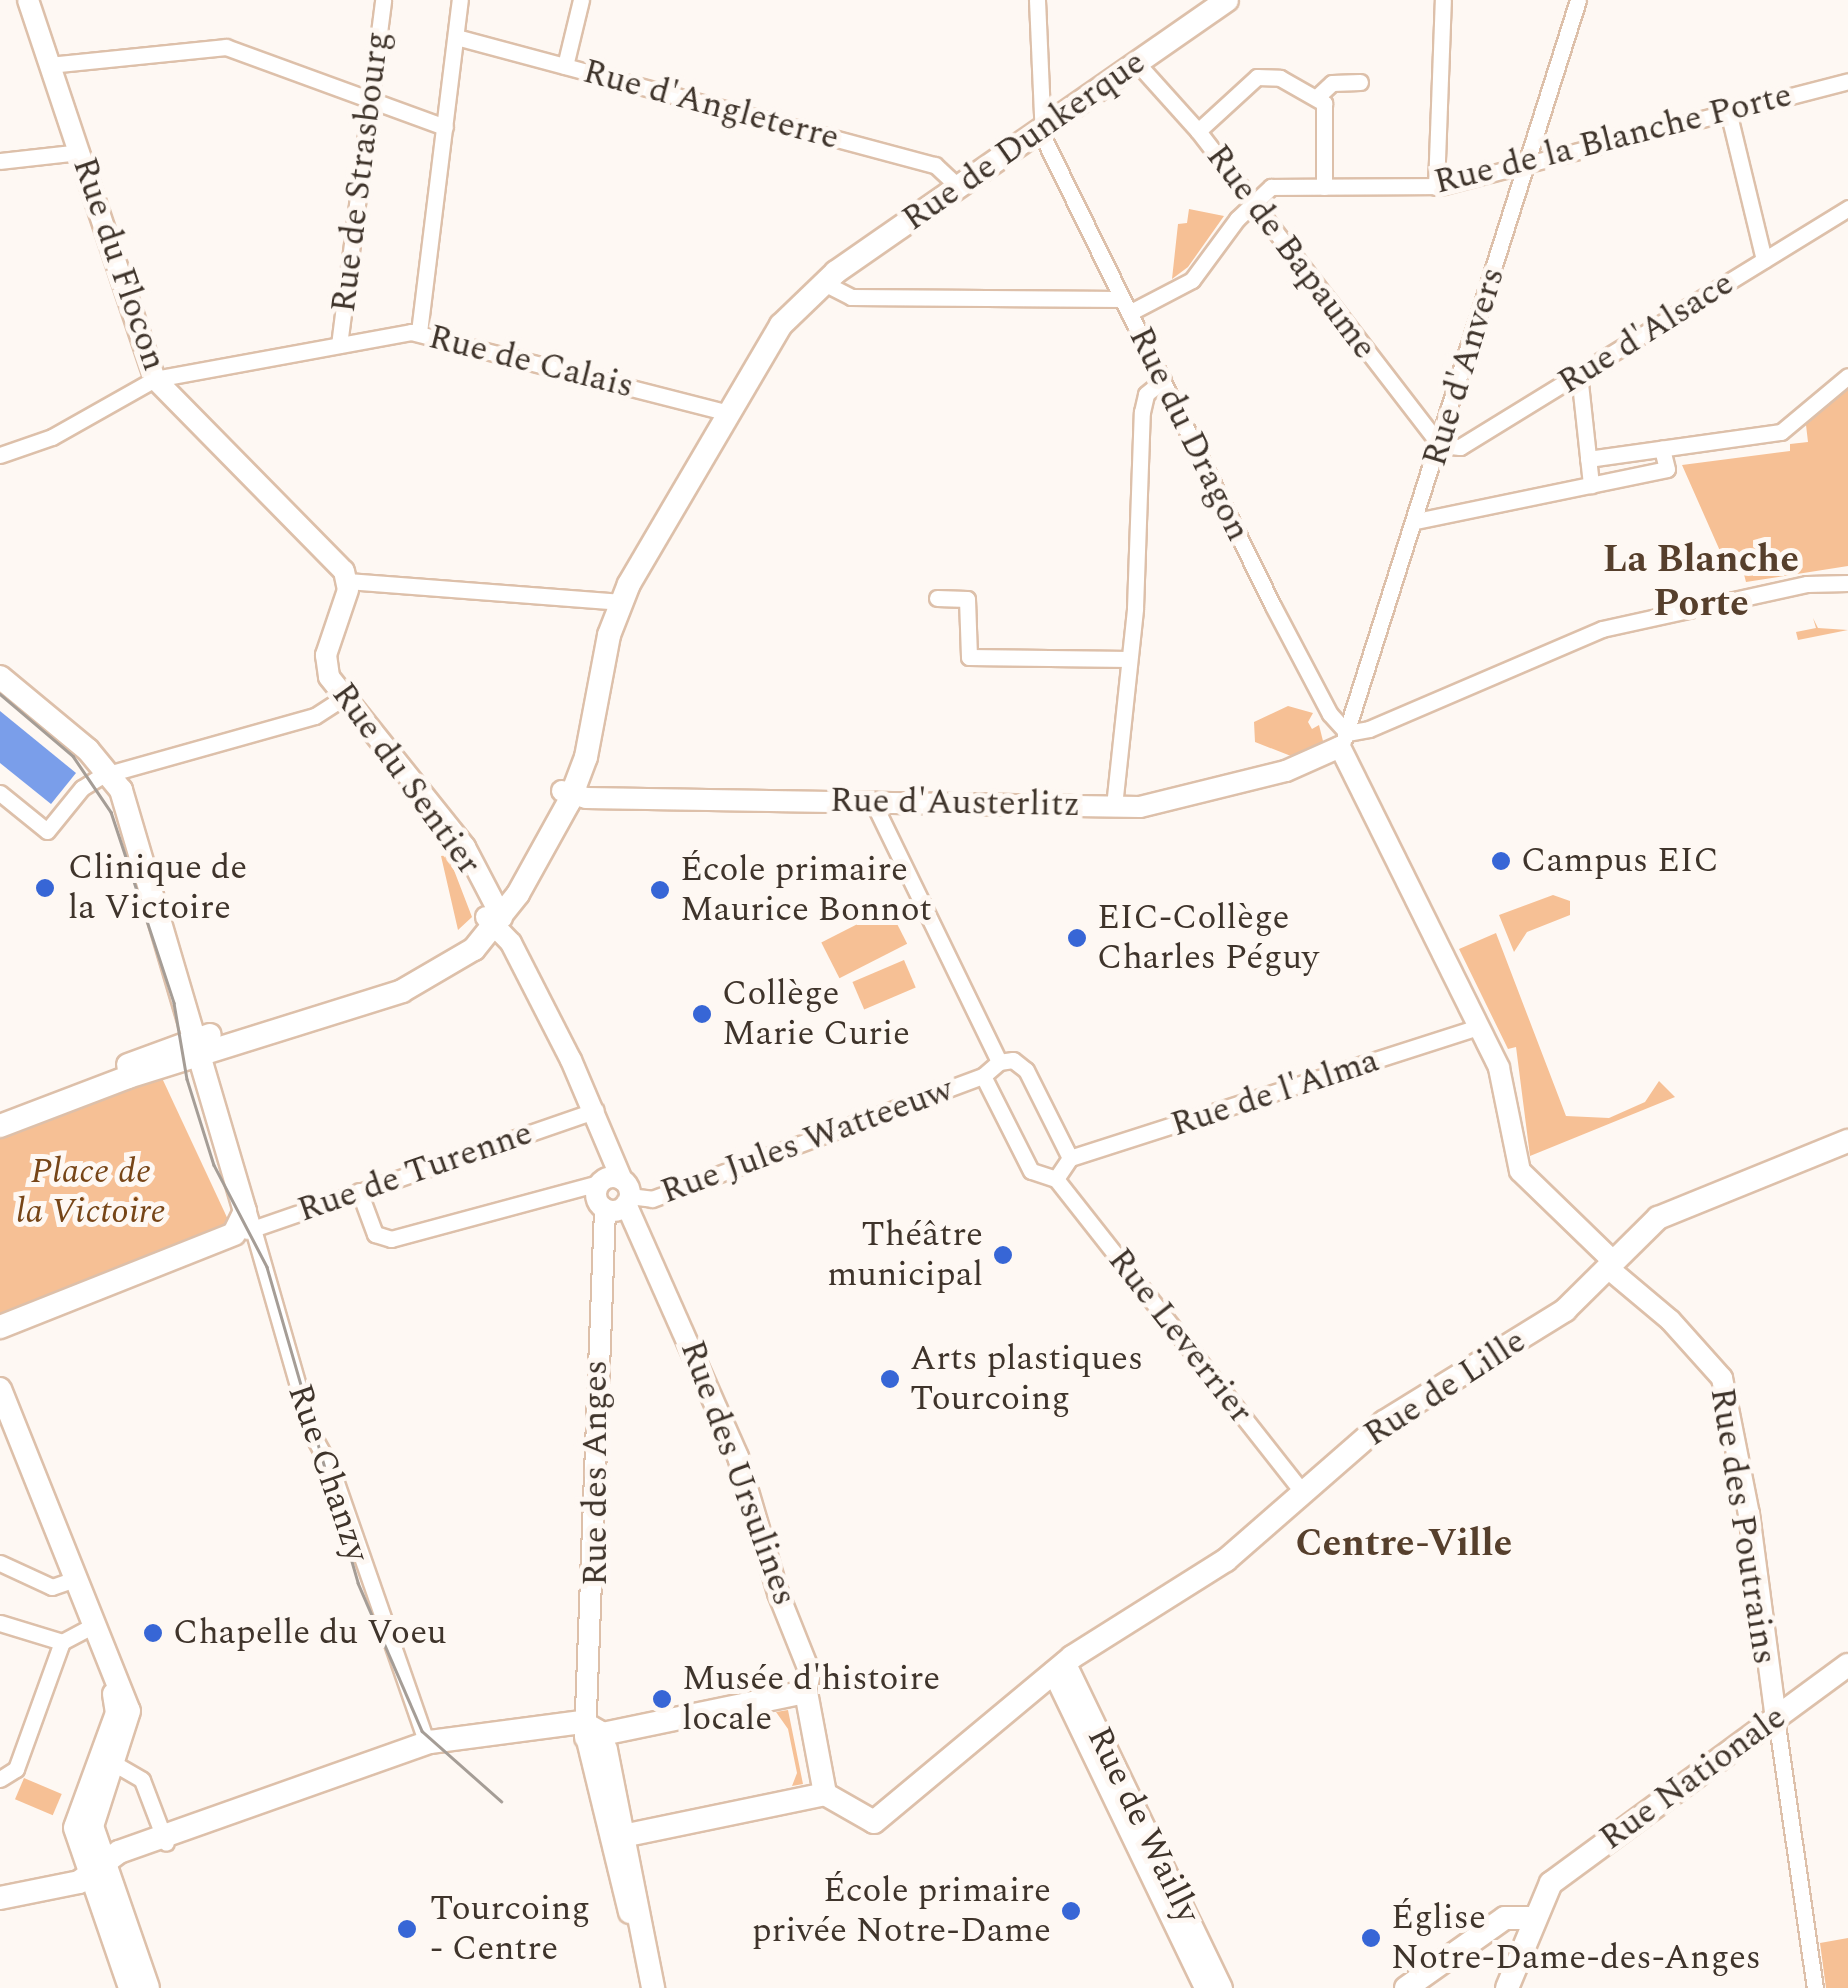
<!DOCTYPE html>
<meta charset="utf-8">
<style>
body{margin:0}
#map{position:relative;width:1848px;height:1988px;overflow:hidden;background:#fef8f3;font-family:Spectral,serif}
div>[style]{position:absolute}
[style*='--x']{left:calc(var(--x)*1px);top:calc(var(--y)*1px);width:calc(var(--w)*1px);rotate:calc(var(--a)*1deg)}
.green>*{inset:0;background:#f6c095;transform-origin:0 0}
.water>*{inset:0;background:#7a9eea}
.roads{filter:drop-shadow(2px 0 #ddc0aa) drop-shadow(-2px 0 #ddc0aa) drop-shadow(0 2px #ddc0aa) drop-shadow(0 -2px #ddc0aa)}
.minor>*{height:15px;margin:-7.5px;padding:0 7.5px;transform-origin:7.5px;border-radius:7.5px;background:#fff}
.tertiary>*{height:20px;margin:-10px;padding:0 10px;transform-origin:10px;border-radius:10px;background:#fff}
.tertiary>.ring{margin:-10px;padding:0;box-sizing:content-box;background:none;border:20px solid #fff;border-radius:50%}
.secondary>*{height:22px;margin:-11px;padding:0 11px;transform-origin:11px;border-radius:11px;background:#fff}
.tram>*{height:2.5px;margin:-1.25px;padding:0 1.25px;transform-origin:1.25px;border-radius:1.25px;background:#a59d96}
.dots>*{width:28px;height:28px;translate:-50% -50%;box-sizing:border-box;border:5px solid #fef8f3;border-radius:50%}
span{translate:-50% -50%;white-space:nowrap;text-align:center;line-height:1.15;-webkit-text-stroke:10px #fef8f3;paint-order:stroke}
.street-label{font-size:35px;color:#3f342b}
.poi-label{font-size:35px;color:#3f342b}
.left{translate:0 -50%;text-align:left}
.right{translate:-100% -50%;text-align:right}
.park-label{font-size:35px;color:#764517;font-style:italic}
.neighbourhood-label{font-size:38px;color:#563f2c;font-weight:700}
</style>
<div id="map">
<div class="green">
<i style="clip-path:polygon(1189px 209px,1224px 216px,1188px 267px,1172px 279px,1178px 224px,1187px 223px)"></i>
<i style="clip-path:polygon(1848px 387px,1848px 566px,1746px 582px,1741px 563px,1728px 569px,1682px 465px,1790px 451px,1790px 444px,1808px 442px,1806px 425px)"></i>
<i style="clip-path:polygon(1813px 618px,1818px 628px,1848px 630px,1798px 640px,1796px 632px,1816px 628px)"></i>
<i style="clip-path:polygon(1288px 706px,1313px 713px,1308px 722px,1312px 729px,1319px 725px,1324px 745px,1296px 758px,1255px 742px,1254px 722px)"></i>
<i style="clip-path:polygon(456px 854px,452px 865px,472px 917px,458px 930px,441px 856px)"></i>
<i style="clip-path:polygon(1553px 895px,1570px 901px,1570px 915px,1527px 932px,1514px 952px,1499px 915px)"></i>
<i style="left:889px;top:908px;width:40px;height:76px;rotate:63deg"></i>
<i style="clip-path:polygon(1496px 933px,1566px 1116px,1609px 1118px,1645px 1102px,1659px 1081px,1675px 1097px,1530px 1156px,1516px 1047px,1508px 1049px,1459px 949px)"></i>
<i style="left:904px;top:960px;width:30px;height:56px;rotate:67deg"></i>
<i style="clip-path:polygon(162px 1078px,231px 1226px,0 1317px,0 1135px)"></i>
<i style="clip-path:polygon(788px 1710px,803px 1784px,792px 1786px,797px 1773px,788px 1729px,776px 1712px)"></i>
<i style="left:24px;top:1778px;width:41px;height:23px;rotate:23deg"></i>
<i style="clip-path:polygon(1848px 1938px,1848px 1988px,1826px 1988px,1820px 1943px)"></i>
</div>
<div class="water">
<i style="clip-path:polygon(0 711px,76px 773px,51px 804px,0 763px)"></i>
</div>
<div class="roads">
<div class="minor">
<i style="--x:1037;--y:0;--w:137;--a:87.5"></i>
<i style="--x:1043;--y:137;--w:522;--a:63.88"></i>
<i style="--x:1273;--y:606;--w:122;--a:62.2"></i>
<i style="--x:1330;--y:714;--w:25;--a:48"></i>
<i style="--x:456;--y:37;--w:496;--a:15"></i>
<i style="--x:935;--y:165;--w:33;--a:43"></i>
<i style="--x:1137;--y:63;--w:91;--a:48.1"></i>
<i style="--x:1198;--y:131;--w:396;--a:52.4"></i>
<i style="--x:49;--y:65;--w:178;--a:-5.8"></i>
<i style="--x:226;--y:47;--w:233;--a:20.1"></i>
<i style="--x:565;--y:66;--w:68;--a:-76.4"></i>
<i style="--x:1318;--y:96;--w:19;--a:-43"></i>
<i style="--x:1332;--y:83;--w:28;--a:-2"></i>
<i style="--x:1728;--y:111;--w:153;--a:76.4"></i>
<i style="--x:1198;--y:131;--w:80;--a:-42.5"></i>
<i style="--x:1257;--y:77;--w:23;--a:2"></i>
<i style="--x:1280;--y:78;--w:51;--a:29.6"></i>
<i style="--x:1324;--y:103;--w:84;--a:90"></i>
<i style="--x:0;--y:161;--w:81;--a:-6.4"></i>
<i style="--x:1436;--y:187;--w:187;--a:-87.9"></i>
<i style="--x:822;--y:282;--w:33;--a:27"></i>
<i style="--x:851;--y:297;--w:271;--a:0.4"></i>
<i style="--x:1129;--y:313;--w:71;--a:-27.6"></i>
<i style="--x:1192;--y:280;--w:76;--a:-53.6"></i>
<i style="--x:1237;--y:219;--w:47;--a:-43.3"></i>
<i style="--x:1271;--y:187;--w:172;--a:-0.3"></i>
<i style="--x:1443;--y:186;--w:418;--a:-14.5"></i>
<i style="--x:419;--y:332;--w:335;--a:-83"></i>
<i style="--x:339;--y:345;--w:348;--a:-82.7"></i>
<i style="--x:1579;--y:374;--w:112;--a:83.8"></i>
<i style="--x:1440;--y:445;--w:20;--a:6"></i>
<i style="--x:1460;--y:447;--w:456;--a:-31.6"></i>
<i style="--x:0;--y:455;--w:55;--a:-19.1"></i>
<i style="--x:52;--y:437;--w:118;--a:-29.4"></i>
<i style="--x:155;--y:379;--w:260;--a:-10.4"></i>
<i style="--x:411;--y:332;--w:328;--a:14.3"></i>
<i style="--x:1588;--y:459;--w:195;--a:-8"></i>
<i style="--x:1781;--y:432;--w:87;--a:-39.9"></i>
<i style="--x:1416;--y:521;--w:256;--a:-11.7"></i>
<i style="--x:1667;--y:469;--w:21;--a:-104"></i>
<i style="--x:348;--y:581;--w:274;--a:4.4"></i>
<i style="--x:937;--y:598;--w:30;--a:2"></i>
<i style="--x:967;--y:599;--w:58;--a:88"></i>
<i style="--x:969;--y:657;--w:160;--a:0.7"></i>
<i style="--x:1347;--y:733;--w:22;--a:-10"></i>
<i style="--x:1369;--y:729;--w:254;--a:-23.2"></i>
<i style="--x:1602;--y:629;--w:210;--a:-12.4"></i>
<i style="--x:1807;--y:584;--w:41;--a:-1.4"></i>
<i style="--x:1344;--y:739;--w:775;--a:-72.43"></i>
<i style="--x:0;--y:793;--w:60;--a:39"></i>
<i style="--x:47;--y:831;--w:55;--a:-50.9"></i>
<i style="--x:82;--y:788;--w:22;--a:-32"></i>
<i style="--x:101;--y:776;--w:222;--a:-15.7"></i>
<i style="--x:315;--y:716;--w:35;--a:-33"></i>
<i style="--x:872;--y:800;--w:291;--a:64.1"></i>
<i style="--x:1114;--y:806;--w:199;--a:-83.9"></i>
<i style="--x:1135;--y:608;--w:196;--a:-88"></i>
<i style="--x:1142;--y:412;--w:18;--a:-77"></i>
<i style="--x:1146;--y:394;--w:22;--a:-39"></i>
<i style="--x:1013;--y:1060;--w:16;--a:38"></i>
<i style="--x:1026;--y:1070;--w:98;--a:63.4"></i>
<i style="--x:1070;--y:1158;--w:25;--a:124"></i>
<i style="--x:1056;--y:1179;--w:26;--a:-162"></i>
<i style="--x:1031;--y:1171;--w:106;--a:-116.8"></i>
<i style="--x:983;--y:1076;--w:21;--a:-41"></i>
<i style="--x:999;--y:1062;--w:14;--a:-8"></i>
<i style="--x:1070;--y:1158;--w:429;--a:-17.8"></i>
<i style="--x:1056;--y:1179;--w:400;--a:51.8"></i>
<i style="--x:359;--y:1191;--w:46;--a:69.6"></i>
<i style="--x:375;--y:1234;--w:17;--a:17"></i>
<i style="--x:391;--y:1239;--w:219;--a:-15.1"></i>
<i style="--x:629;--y:1196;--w:23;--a:7"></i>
<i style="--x:652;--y:1199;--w:353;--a:-20.4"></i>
<i style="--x:247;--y:1208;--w:235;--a:74"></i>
<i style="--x:312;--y:1434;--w:39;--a:61"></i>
<i style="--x:331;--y:1468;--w:291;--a:70.8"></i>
<i style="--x:247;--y:1231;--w:369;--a:-19.1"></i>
<i style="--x:0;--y:1563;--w:57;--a:24.8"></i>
<i style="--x:52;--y:1587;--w:24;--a:-19"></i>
<i style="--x:0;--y:1623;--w:65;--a:17"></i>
<i style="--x:62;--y:1642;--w:36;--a:-28"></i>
<i style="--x:1776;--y:1718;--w:273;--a:81.8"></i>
<i style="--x:108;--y:1760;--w:39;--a:30"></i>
<i style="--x:142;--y:1780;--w:67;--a:69.1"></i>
<i style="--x:0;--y:1779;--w:19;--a:-32"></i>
<i style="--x:16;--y:1769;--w:135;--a:-70.1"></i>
</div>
<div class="tertiary">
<i style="--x:28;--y:0;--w:400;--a:71.5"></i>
<i style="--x:155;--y:379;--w:269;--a:45.5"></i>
<i style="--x:344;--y:571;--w:19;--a:78"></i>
<i style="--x:348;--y:590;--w:69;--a:108.7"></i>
<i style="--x:326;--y:655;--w:22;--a:82"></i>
<i style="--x:329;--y:677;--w:218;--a:51.3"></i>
<i style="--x:465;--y:847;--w:80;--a:62.5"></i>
<i style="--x:562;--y:791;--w:25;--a:16"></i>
<i style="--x:586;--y:798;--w:554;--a:0.93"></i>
<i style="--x:1140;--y:807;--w:150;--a:-13.9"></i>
<i style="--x:1286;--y:771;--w:59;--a:-24"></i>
<i style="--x:1340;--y:747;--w:358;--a:63.6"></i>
<i style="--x:1499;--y:1068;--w:105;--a:78.5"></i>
<i style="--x:1520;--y:1171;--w:131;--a:44.1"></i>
<i style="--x:486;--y:917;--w:36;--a:46"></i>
<i style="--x:511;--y:943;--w:131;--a:62.9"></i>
<i style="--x:571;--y:1060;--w:130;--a:67"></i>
<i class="ring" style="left:596px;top:1177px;width:14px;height:14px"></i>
<i style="--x:626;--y:1204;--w:277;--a:66.1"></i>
<i style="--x:738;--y:1457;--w:142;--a:73.6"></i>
<i style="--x:778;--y:1593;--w:86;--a:68.2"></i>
<i style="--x:810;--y:1673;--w:19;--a:102"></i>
<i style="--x:1608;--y:1268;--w:81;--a:40"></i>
<i style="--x:1670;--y:1320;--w:78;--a:48.1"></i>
<i style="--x:1722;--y:1378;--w:139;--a:78.8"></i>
<i style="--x:1749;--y:1514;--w:206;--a:82.5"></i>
<i style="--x:1065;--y:1662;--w:362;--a:64.3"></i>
<i style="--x:1053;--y:1672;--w:351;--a:64.3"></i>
<i style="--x:585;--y:1738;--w:529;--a:-87.83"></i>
</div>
<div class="secondary">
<i style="--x:0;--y:677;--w:114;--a:39.7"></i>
<i style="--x:88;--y:750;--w:52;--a:50.5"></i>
<i style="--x:121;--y:790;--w:439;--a:73.6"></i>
<i style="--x:245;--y:1211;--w:25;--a:116"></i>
<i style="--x:234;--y:1234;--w:252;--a:158.3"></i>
<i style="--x:128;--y:1065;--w:87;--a:-20.1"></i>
<i style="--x:0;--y:1126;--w:137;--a:-20.9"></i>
<i style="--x:128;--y:1077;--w:287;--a:-17.4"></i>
<i style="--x:402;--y:991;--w:83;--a:-30.3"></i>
<i style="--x:474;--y:949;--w:70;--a:-51.3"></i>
<i style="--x:518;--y:894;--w:105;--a:-61"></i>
<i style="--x:569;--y:802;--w:48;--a:-69.3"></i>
<i style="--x:586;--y:757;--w:124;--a:-79.3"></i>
<i style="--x:609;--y:635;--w:55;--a:-68.6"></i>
<i style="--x:629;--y:584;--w:300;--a:-59.6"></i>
<i style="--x:781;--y:325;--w:76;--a:-43.9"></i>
<i style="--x:836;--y:272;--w:476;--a:-34.8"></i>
<i style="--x:0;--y:1389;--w:347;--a:68.2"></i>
<i style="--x:129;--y:1711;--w:121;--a:107.8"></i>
<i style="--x:92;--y:1826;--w:171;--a:70.9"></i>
<i style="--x:114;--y:1694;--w:19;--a:81"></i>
<i style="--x:117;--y:1713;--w:122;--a:110.1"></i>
<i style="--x:75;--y:1828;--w:169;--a:71"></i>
<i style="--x:588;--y:1737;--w:223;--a:-11.7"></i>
<i style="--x:806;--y:1692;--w:104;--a:79.4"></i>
<i style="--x:589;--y:1744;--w:173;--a:76.3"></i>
<i style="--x:825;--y:1794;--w:56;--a:29.7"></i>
<i style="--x:874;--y:1822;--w:258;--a:-39.8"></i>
<i style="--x:1072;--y:1657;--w:182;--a:-32.2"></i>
<i style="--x:1226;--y:1560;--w:210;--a:-41.1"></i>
<i style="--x:1384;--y:1422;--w:213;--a:-31.7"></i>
<i style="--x:1565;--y:1310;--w:131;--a:-44.7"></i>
<i style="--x:1658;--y:1218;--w:205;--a:-22.1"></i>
<i style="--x:613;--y:1838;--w:217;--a:-11.7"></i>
<i style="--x:0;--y:1898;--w:81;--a:-11.4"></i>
<i style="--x:79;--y:1882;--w:50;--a:-36.9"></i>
<i style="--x:119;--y:1852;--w:330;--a:-19.5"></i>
<i style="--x:430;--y:1742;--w:153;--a:-7.5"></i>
<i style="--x:582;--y:1722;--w:20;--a:30"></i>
<i style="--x:599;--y:1732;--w:19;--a:69"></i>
<i style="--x:606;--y:1750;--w:243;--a:78.8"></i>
<i style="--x:1406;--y:1988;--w:121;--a:-35.3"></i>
<i style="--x:1505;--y:1918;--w:27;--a:0"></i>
<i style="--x:1507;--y:1988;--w:114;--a:-67.3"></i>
<i style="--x:1551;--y:1883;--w:368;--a:-36.3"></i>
</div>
</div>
<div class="tram">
<i style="--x:0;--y:694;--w:96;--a:40.3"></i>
<i style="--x:73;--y:756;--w:68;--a:55.8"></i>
<i style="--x:111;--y:812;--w:201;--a:71.7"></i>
<i style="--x:174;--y:1003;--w:77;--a:80.3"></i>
<i style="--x:187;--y:1079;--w:90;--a:72.6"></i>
<i style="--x:214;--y:1165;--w:115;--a:62.5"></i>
<i style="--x:267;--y:1267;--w:329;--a:73.9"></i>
<i style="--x:358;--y:1583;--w:161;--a:66.6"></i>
<i style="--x:422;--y:1731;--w:106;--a:41.5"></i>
</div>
<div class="dots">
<i style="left:1501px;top:861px;background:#3766d6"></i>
<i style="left:45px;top:888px;background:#3766d6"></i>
<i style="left:660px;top:890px;background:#3766d6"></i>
<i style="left:1077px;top:938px;background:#3766d6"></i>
<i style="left:702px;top:1014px;background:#3766d6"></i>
<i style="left:1003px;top:1255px;background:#3766d6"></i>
<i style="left:890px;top:1379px;background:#3766d6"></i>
<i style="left:153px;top:1633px;background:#3766d6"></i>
<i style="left:662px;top:1699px;background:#3766d6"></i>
<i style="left:1071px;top:1911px;background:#3766d6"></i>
<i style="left:407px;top:1929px;background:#3766d6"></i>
<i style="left:1371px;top:1938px;background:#3766d6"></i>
</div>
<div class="street-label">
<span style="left:711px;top:105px;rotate:15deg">Rue d'Angleterre</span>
<span style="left:1613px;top:139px;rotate:-14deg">Rue de la Blanche Porte</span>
<span style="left:1024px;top:141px;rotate:-35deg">Rue de Dunkerque</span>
<span style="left:361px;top:172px;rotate:-83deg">Rue de Strasbourg</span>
<span style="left:1291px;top:252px;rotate:53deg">Rue de Bapaume</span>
<span style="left:119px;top:264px;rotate:71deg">Rue du Flocon</span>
<span style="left:1646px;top:333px;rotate:-32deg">Rue d'Alsace</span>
<span style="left:531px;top:362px;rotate:14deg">Rue de Calais</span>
<span style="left:1464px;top:367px;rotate:-73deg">Rue d'Anvers</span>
<span style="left:1189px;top:434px;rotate:64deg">Rue du Dragon</span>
<span style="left:406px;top:779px;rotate:54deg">Rue du Sentier</span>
<span style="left:955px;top:803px;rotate:1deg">Rue d'Austerlitz</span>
<span style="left:1275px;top:1093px;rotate:-18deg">Rue de l'Alma</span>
<span style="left:807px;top:1141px;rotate:-20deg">Rue Jules Watteeuw</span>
<span style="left:415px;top:1172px;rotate:-19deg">Rue de Turenne</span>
<span style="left:1180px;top:1336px;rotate:52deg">Rue Leverrier</span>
<span style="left:1445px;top:1388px;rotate:-33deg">Rue de Lille</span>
<span style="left:328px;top:1473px;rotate:71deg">Rue Chanzy</span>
<span style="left:596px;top:1473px;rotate:-90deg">Rue des Anges</span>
<span style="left:738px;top:1473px;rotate:70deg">Rue des Ursulines</span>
<span style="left:1743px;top:1526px;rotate:81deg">Rue des Poutrains</span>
<span style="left:1693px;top:1778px;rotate:-36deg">Rue Nationale</span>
<span style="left:1143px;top:1825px;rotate:64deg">Rue de Wailly</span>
</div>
<div class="poi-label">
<span class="left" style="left:1521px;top:861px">Campus EIC</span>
<span class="left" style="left:68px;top:888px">Clinique de<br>la Victoire</span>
<span class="left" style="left:680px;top:890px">École primaire<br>Maurice Bonnot</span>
<span class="left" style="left:1097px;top:938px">EIC-Collège<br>Charles Péguy</span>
<span class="left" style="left:722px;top:1014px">Collège<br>Marie Curie</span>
<span class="right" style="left:983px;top:1255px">Théâtre<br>municipal</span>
<span class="left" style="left:910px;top:1379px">Arts plastiques<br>Tourcoing</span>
<span class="left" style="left:173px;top:1633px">Chapelle du Voeu</span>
<span class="left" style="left:682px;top:1699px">Musée d'histoire<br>locale</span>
<span class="right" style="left:1051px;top:1911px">École primaire<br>privée Notre-Dame</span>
<span class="left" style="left:430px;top:1929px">Tourcoing<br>- Centre</span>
<span class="left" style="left:1391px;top:1938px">Église<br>Notre-Dame-des-Anges</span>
</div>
<div class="park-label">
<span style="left:91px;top:1192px">Place de<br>la Victoire</span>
</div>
<div class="neighbourhood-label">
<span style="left:1701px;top:583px">La Blanche<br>Porte</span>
<span style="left:1404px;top:1545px">Centre-Ville</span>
</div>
</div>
